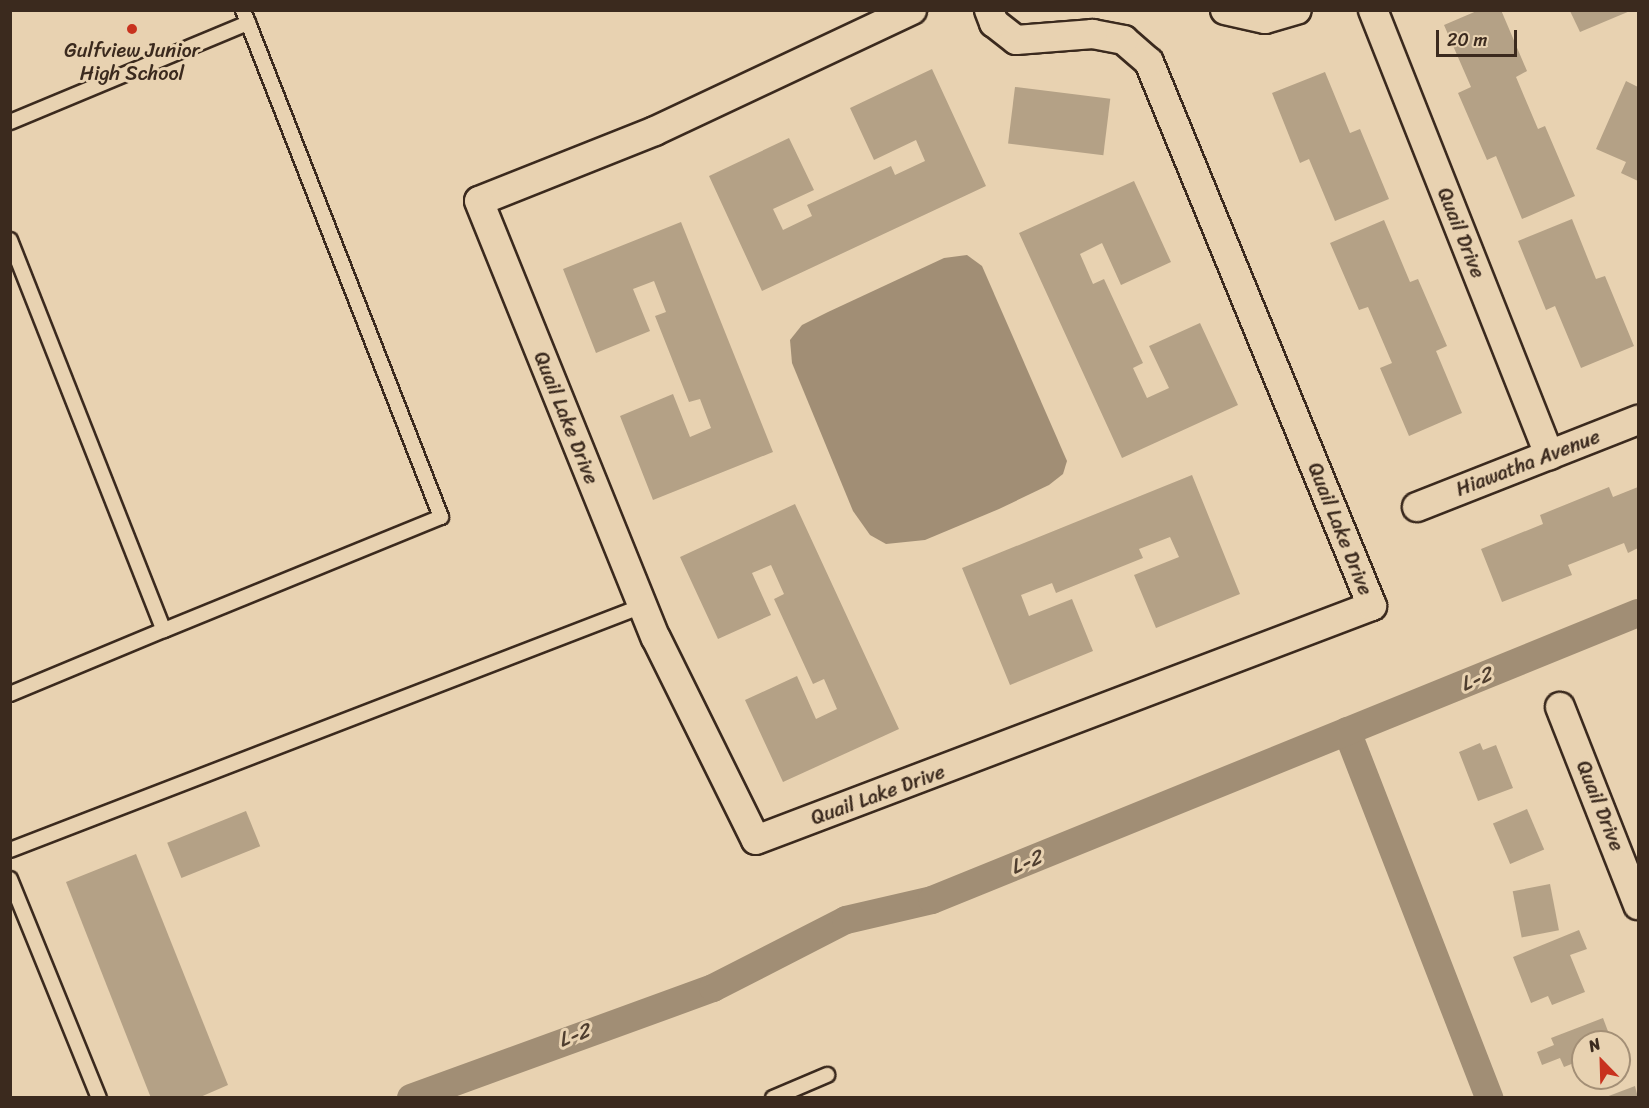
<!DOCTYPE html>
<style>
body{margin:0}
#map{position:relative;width:1649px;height:1108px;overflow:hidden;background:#e8d2b1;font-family:Sriracha,sans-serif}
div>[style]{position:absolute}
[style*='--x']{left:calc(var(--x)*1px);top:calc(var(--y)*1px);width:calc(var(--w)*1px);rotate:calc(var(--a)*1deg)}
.water>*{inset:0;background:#a18e75}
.canal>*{height:28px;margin:-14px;padding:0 14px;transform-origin:14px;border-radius:14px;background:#a18e75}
.building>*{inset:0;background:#b4a186;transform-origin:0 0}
.roads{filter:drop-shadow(2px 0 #3b2a1e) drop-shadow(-2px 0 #3b2a1e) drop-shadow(0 2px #3b2a1e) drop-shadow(0 -2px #3b2a1e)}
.service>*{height:14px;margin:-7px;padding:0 7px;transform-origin:7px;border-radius:7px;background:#e8d2b1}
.minor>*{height:28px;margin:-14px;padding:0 14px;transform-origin:14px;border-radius:14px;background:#e8d2b1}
.dots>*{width:16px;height:16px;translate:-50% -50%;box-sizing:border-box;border:3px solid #e8d2b1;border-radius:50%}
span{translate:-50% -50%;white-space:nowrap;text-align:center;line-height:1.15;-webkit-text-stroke:6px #e8d2b1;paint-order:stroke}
.poi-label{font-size:20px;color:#3b2a1e}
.street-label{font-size:20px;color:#3b2a1e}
.water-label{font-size:21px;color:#4f3e2f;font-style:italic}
.frame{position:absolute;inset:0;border:12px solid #3b2a1e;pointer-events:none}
.north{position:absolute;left:1571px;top:1030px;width:60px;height:60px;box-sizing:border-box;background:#e8d2b1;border:2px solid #a38f76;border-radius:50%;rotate:337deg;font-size:16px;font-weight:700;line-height:24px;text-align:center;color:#3b2a1e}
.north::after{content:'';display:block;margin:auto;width:21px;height:27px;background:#c8321e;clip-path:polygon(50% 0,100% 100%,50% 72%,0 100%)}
.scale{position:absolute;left:1436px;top:30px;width:81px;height:27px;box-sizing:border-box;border:3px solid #3b2a1e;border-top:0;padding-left:8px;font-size:18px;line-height:21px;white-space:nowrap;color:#3b2a1e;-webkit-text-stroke:4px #e8d2b1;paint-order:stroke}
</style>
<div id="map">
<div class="water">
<i style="clip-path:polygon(967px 255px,982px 266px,1067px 461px,1063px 474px,1049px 485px,999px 509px,925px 540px,886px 544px,870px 535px,853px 511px,792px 363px,790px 340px,802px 325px,828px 312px,944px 258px)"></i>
</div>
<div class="canal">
<i style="--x:1347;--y:731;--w:394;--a:68.8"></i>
<i style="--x:411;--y:1098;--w:321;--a:-20"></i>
<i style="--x:713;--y:988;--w:149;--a:-27.1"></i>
<i style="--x:846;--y:920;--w:88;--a:-13.1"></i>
<i style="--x:932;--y:900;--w:762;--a:-22.12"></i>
</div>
<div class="building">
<i style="clip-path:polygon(1479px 10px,1501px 10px,1527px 71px,1516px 77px,1538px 129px,1545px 126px,1575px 196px,1522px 219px,1496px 156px,1487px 160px,1458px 93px,1471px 87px,1444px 25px)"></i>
<i style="clip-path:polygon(1570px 11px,1630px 11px,1580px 32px)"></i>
<i style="clip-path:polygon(932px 69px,986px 186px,762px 291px,709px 176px,789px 138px,814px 190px,773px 209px,783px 230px,812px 216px,807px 205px,891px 166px,895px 175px,925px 161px,916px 140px,874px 160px,850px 108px)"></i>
<i style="clip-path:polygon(1325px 72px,1350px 133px,1360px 129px,1389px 199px,1335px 221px,1309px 159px,1300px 163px,1272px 93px)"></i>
<i style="clip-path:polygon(1626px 81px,1638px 87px,1638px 181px,1621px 173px,1626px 162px,1596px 149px)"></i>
<i style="left:1015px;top:87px;width:96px;height:57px;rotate:7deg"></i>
<i style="clip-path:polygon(1134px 181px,1171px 262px,1121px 285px,1102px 243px,1080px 254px,1093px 284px,1104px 279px,1143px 363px,1133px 368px,1147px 398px,1169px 388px,1149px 346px,1200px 323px,1238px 405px,1122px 458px,1019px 233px)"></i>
<i style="clip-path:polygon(1572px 219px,1596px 279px,1605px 276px,1634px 346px,1581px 368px,1555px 306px,1546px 310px,1518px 241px)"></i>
<i style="clip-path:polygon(1384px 220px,1410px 282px,1418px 279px,1447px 346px,1436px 351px,1462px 413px,1409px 436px,1380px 368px,1392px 363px,1368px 307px,1359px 310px,1330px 243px)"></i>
<i style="clip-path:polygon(681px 222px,773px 452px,653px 500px,620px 416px,673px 394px,690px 437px,711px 428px,700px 399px,689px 402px,655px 316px,666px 312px,654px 281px,633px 289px,650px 331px,596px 353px,563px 269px)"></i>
<i style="clip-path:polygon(1192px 475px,1240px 594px,1156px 628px,1134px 575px,1179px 557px,1170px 537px,1139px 549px,1143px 558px,1056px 593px,1052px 583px,1021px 595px,1029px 616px,1072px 599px,1093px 651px,1010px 685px,962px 568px)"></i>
<i style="clip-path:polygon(1609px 487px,1613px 497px,1638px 487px,1638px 548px,1628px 553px,1624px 543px,1568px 565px,1572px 575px,1502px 602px,1481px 549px,1543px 524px,1540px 515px)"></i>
<i style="clip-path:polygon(795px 504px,899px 729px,783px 782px,745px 700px,797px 676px,816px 719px,837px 709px,824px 679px,813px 684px,774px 599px,784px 594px,771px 565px,752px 573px,771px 615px,718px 639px,680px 557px)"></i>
<i style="clip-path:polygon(1480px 743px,1483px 750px,1496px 745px,1513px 788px,1478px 801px,1459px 752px)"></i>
<i style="left:1527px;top:809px;width:44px;height:37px;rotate:67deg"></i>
<i style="left:246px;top:811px;width:38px;height:85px;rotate:68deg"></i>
<i style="clip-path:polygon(136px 854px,228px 1085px,198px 1098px,151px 1098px,66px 882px)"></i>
<i style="left:1550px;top:884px;width:47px;height:38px;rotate:79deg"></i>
<i style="clip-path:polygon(1579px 930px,1587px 949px,1570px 955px,1585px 992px,1552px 1005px,1548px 996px,1531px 1003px,1513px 957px)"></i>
<i style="clip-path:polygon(1603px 1018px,1612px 1042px,1583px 1042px,1583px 1070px,1579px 1061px,1564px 1067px,1560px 1058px,1542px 1065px,1537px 1052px,1554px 1045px,1551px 1038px)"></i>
<i style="clip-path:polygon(1635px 1086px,1638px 1098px,1606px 1098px,1606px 1097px)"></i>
</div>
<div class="roads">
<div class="service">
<i style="--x:10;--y:122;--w:258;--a:-22.6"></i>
<i style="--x:10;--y:240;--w:419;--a:68.5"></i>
<i style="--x:164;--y:630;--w:299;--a:-22.2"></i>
<i style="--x:441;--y:517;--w:544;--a:-111.33"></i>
<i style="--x:10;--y:694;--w:167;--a:-22.6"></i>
<i style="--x:10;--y:850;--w:677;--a:-21.11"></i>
<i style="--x:10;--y:879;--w:236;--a:67.9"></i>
<i style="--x:773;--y:1098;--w:59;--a:-23.1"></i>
</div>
<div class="minor">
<i style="--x:912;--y:10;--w:284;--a:154.8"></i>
<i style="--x:655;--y:131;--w:189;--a:158.3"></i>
<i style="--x:479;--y:201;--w:471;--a:68"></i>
<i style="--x:656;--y:638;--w:225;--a:63.7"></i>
<i style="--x:756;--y:840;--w:659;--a:-20.8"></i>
<i style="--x:1372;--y:606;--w:588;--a:-112.29"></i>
<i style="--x:1149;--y:62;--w:33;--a:-139"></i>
<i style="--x:1124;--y:40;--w:32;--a:-169"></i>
<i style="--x:1093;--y:34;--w:77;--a:175.5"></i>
<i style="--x:1016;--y:40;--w:28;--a:-142"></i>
<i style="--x:994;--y:23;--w:14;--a:-111"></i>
<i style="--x:1225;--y:10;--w:41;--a:12.7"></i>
<i style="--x:1265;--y:19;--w:33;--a:-16"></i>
<i style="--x:1373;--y:10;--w:479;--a:68.4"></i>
<i style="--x:1417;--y:507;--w:238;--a:-21.5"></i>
<i style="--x:1560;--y:707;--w:213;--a:68.5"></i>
</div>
</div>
<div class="dots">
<i style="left:132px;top:29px;background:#c8321e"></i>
</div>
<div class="poi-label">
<span style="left:132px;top:62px">Gulfview Junior<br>High School</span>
</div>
<div class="street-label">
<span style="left:1461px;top:233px;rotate:68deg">Quail Drive</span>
<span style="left:566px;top:418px;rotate:68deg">Quail Lake Drive</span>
<span style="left:1528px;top:463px;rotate:-21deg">Hiawatha Avenue</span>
<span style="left:1340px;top:529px;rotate:68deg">Quail Lake Drive</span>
<span style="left:878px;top:795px;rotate:-20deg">Quail Lake Drive</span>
<span style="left:1600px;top:806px;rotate:68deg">Quail Drive</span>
</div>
<div class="water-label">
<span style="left:1476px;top:679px;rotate:-22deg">L-2</span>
<span style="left:1026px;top:862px;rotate:-22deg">L-2</span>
<span style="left:574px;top:1035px;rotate:-20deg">L-2</span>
</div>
<div class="frame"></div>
<div class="north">N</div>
<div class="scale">20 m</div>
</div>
